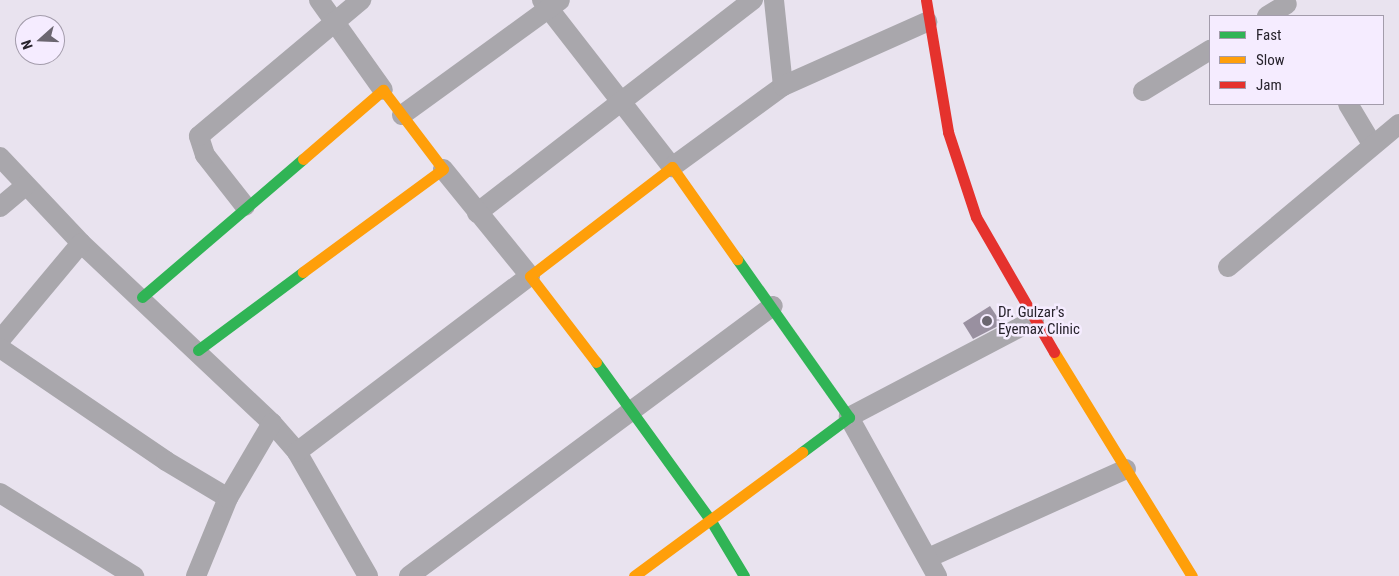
<!DOCTYPE html>
<style>
body{margin:0}
#map{position:relative;width:1399px;height:576px;overflow:hidden;background:#e9e3ef;font-family:"Roboto Condensed",sans-serif}
div>[style]{position:absolute}
[style*='--x']{left:calc(var(--x)*1px);top:calc(var(--y)*1px);width:calc(var(--w)*1px);rotate:calc(var(--a)*1deg)}
.building>*{inset:0;background:#9990a0}
.street>*{height:20px;margin:-10px;padding:0 10px;transform-origin:10px;border-radius:10px;background:#a9a7ac}
.fast>*{height:11px;margin:-5.5px;padding:0 5.5px;transform-origin:5.5px;border-radius:5.5px;background:#30b455}
.slow>*{height:11px;margin:-5.5px;padding:0 5.5px;transform-origin:5.5px;border-radius:5.5px;background:#ff9f0a}
.jam>*{height:11px;margin:-5.5px;padding:0 5.5px;transform-origin:5.5px;border-radius:5.5px;background:#e5322d}
.dots>*{width:14px;height:14px;translate:-50% -50%;box-sizing:border-box;border:2px solid #f5ecff;border-radius:50%}
span{translate:-50% -50%;white-space:nowrap;text-align:center;line-height:1.15;-webkit-text-stroke:5px #f5ecff;paint-order:stroke}
.poi-label{font-size:15px;color:#27232c}
.left{translate:0 -50%;text-align:left}
.legend{position:absolute;left:1209px;top:15px;width:175px;height:90px;box-sizing:border-box;background:#f5ecff;border:1px solid #a39cab;margin:0;padding:6px 9px;list-style:none;font-size:15px;color:#27232c}
.legend li{display:flex;align-items:center;gap:10px;height:25px}
.legend b{width:25px;border:1px solid #a39cab}
.north{position:absolute;left:15px;top:15px;width:50px;height:50px;box-sizing:border-box;background:#f5ecff;border:1px solid #a39cab;border-radius:50%;rotate:250deg;font-size:14px;font-weight:700;line-height:20px;text-align:center;color:#27232c}
.north::after{content:'';display:block;margin:auto;width:18px;height:22px;background:#6b6670;clip-path:polygon(50% 0,100% 100%,50% 72%,0 100%)}
</style>
<div id="map">
<div class="building">
<i style="clip-path:polygon(990px 306px,1002px 324px,973px 339px,963px 323px)"></i>
</div>
<div class="street">
<i style="--x:319;--y:0;--w:110;--a:54.6"></i>
<i style="--x:542;--y:0;--w:212;--a:52.1"></i>
<i style="--x:672;--y:167;--w:137;--a:-36.1"></i>
<i style="--x:783;--y:86;--w:86;--a:-96"></i>
<i style="--x:1267;--y:16;--w:23;--a:-31"></i>
<i style="--x:783;--y:86;--w:158;--a:-24"></i>
<i style="--x:1143;--y:91;--w:79;--a:-31.5"></i>
<i style="--x:1348;--y:104;--w:47;--a:59"></i>
<i style="--x:402;--y:115;--w:195;--a:-36"></i>
<i style="--x:0;--y:157;--w:118;--a:46.7"></i>
<i style="--x:81;--y:243;--w:262;--a:43.3"></i>
<i style="--x:272;--y:423;--w:38;--a:49"></i>
<i style="--x:297;--y:452;--w:143;--a:60.2"></i>
<i style="--x:245;--y:206;--w:65;--a:-128.1"></i>
<i style="--x:205;--y:155;--w:20;--a:-108"></i>
<i style="--x:199;--y:136;--w:212;--a:-40"></i>
<i style="--x:0;--y:207;--w:33;--a:-40"></i>
<i style="--x:477;--y:213;--w:349;--a:-37.7"></i>
<i style="--x:1228;--y:267;--w:223;--a:-39.9"></i>
<i style="--x:0;--y:340;--w:126;--a:-50.1"></i>
<i style="--x:0;--y:348;--w:201;--a:34.2"></i>
<i style="--x:166;--y:461;--w:72;--a:30.8"></i>
<i style="--x:297;--y:452;--w:292;--a:-37.1"></i>
<i style="--x:530;--y:276;--w:138;--a:-129.1"></i>
<i style="--x:0;--y:493;--w:158;--a:31.8"></i>
<i style="--x:928;--y:558;--w:217;--a:-24.2"></i>
<i style="--x:196;--y:576;--w:84;--a:-67.7"></i>
<i style="--x:228;--y:498;--w:87;--a:-59.6"></i>
<i style="--x:409;--y:576;--w:453;--a:-36.6"></i>
<i style="--x:937;--y:576;--w:182;--a:-119"></i>
<i style="--x:849;--y:417;--w:209;--a:-27.7"></i>
</div>
<div class="fast">
<i style="--x:737;--y:259;--w:194;--a:54.7"></i>
<i style="--x:849;--y:417;--w:59;--a:143.3"></i>
<i style="--x:142;--y:297;--w:212;--a:-40.6"></i>
<i style="--x:198;--y:350;--w:131;--a:-36.6"></i>
<i style="--x:596;--y:362;--w:196;--a:54.1"></i>
<i style="--x:711;--y:521;--w:64;--a:59"></i>
</div>
<div class="slow">
<i style="--x:303;--y:159;--w:106;--a:-40.8"></i>
<i style="--x:383;--y:90;--w:99;--a:52.8"></i>
<i style="--x:443;--y:169;--w:174;--a:143.7"></i>
<i style="--x:1054;--y:352;--w:263;--a:58.4"></i>
<i style="--x:596;--y:362;--w:108;--a:-127.5"></i>
<i style="--x:530;--y:276;--w:179;--a:-37.5"></i>
<i style="--x:672;--y:167;--w:113;--a:54.8"></i>
<i style="--x:634;--y:576;--w:209;--a:-36.4"></i>
</div>
<div class="jam">
<i style="--x:926;--y:0;--w:134;--a:80.5"></i>
<i style="--x:948;--y:132;--w:89;--a:71.8"></i>
<i style="--x:976;--y:217;--w:156;--a:60"></i>
</div>
<div class="dots">
<i style="left:987px;top:321px;background:#6b6670"></i>
</div>
<div class="poi-label">
<span class="left" style="left:998px;top:321px">Dr. Gulzar's<br>Eyemax Clinic</span>
</div>
<ul class="legend">
<li><b style="height:6px;background:#30b455"></b>Fast</li>
<li><b style="height:6px;background:#ff9f0a"></b>Slow</li>
<li><b style="height:6px;background:#e5322d"></b>Jam</li>
</ul>
<div class="north">N</div>
</div>
